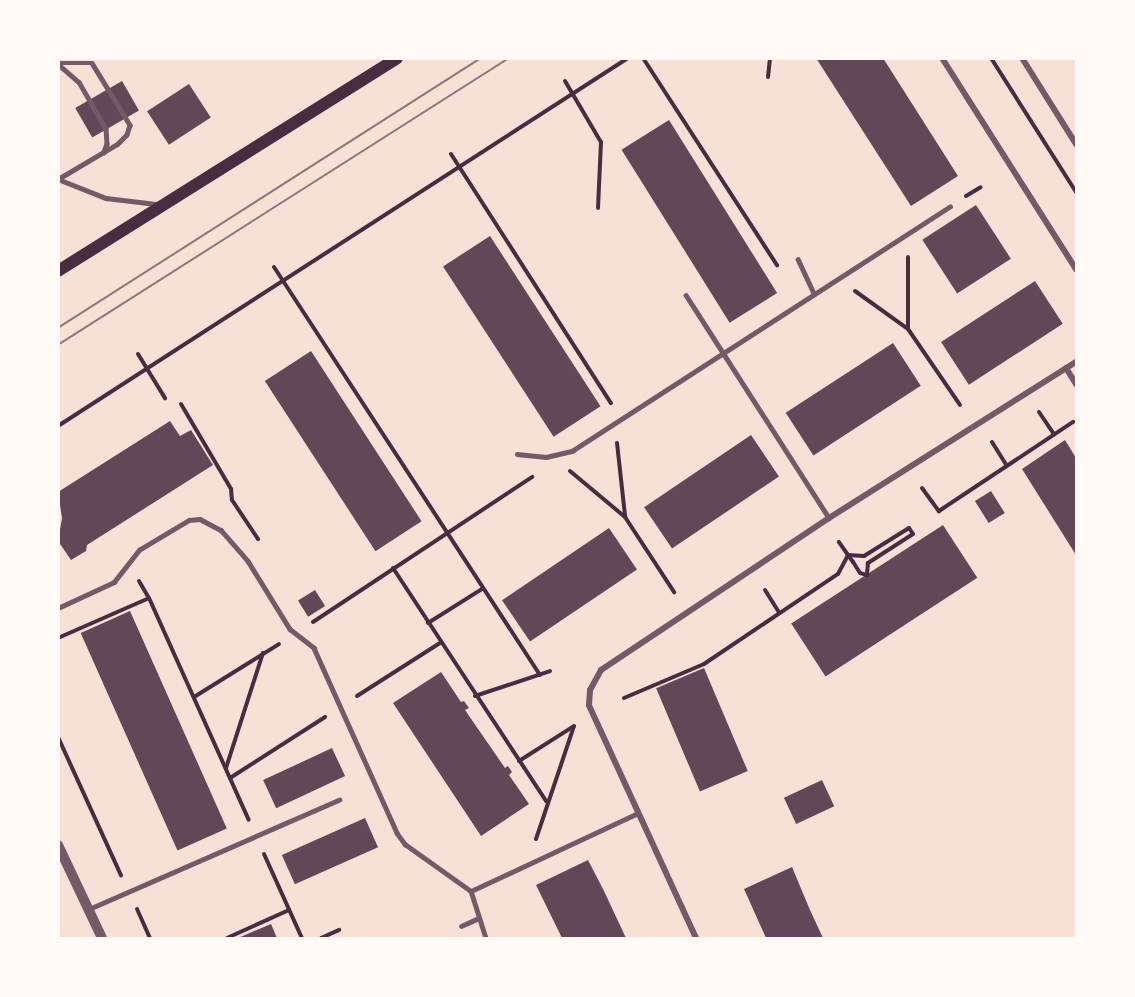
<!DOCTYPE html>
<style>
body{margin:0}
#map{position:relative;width:1135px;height:997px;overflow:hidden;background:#f7e1d7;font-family:"Playfair Display",serif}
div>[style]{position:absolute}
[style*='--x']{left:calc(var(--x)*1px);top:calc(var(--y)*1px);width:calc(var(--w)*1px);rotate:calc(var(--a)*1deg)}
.building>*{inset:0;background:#644757;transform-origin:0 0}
.path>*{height:4px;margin:-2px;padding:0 2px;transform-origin:2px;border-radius:2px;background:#4a2c40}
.service>*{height:4.5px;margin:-2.25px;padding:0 2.25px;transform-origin:2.25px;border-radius:2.25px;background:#755966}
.minor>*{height:6px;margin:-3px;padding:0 3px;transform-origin:3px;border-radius:3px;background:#755966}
.tertiary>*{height:10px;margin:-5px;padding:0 5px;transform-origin:5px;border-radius:5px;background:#755966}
.secondary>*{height:12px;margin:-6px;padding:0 6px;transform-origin:6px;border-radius:6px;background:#4a2c40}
.tram>*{height:1.5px;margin:-0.75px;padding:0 0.75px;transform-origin:0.75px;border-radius:0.75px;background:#8f747c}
span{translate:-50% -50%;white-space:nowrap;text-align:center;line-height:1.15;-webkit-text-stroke:5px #fffaf5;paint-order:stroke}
.frame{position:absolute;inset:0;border:60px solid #fffaf5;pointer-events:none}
</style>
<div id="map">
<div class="building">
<i style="clip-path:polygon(816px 58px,883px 58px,958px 176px,911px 206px)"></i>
<i style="left:122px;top:81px;width:34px;height:54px;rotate:60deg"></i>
<i style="left:189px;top:84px;width:40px;height:50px;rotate:57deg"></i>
<i style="left:669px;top:120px;width:204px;height:56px;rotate:58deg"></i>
<i style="left:976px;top:205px;width:64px;height:64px;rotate:57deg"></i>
<i style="left:490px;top:236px;width:203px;height:56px;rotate:57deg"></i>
<i style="left:1035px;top:281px;width:51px;height:112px;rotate:57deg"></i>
<i style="left:893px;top:343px;width:51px;height:128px;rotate:57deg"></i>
<i style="left:311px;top:351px;width:203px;height:55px;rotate:57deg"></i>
<i style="clip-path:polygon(170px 421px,180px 436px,191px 430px,213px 465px,87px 545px,86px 551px,71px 560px,58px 541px,62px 518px,58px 492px)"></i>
<i style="left:751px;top:435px;width:50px;height:129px;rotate:56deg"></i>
<i style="clip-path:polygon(1065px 440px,1076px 458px,1076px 555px,1022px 469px)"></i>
<i style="left:991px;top:491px;width:26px;height:19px;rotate:58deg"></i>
<i style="left:943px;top:525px;width:63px;height:181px;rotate:57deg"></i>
<i style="left:609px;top:528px;width:50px;height:129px;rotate:56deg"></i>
<i style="left:315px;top:590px;width:19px;height:20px;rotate:58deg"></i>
<i style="left:130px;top:611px;width:238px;height:54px;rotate:66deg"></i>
<i style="left:704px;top:668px;width:112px;height:52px;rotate:67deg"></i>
<i style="clip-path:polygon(441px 672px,461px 702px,464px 701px,469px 708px,465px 710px,505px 768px,508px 766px,512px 772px,509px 775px,529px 804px,481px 836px,393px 703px)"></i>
<i style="left:332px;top:748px;width:31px;height:76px;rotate:65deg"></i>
<i style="left:822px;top:780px;width:29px;height:42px;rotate:65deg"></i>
<i style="left:365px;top:818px;width:32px;height:91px;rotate:66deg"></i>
<i style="clip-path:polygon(588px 860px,603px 889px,626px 938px,562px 938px,536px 885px)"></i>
<i style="clip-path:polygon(792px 867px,810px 910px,823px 938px,766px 938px,744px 889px)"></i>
<i style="clip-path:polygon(271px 924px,277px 938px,238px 938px)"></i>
</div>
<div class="path">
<i style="--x:643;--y:58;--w:247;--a:57.1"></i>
<i style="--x:991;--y:58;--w:159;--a:57.6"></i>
<i style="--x:768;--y:77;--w:19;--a:-84"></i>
<i style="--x:565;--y:81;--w:71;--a:59.5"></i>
<i style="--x:601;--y:142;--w:66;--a:92.6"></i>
<i style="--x:451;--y:154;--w:296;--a:57.3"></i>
<i style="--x:966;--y:196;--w:17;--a:-31"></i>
<i style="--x:908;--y:257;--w:71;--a:90"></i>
<i style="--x:274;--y:267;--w:487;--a:56.9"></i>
<i style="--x:855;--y:291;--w:65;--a:35.6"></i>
<i style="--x:908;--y:329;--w:92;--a:55.6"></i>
<i style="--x:138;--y:354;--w:52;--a:58.5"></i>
<i style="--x:181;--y:404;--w:99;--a:59.5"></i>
<i style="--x:231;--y:489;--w:11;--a:85"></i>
<i style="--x:232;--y:500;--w:47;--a:56.3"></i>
<i style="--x:1039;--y:412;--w:27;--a:56"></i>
<i style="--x:58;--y:426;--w:678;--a:-32.85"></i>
<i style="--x:992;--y:442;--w:28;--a:58"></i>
<i style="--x:617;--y:443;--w:73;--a:83.7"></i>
<i style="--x:570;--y:471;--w:72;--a:39.9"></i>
<i style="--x:625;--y:517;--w:90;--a:56.8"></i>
<i style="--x:922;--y:488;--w:29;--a:54"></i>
<i style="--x:939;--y:511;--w:161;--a:-33.6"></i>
<i style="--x:393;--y:568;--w:279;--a:56.7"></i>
<i style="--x:58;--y:569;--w:13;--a:90"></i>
<i style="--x:139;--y:581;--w:20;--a:60"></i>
<i style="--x:765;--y:590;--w:26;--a:58"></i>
<i style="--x:313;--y:622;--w:263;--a:-33.5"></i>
<i style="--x:428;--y:623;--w:64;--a:-32.2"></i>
<i style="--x:58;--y:638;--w:99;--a:-23.7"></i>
<i style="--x:149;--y:598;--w:243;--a:65.8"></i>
<i style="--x:357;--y:696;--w:98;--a:-32.6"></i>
<i style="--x:475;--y:696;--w:79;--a:-18.4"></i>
<i style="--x:194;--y:697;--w:100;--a:-31.9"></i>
<i style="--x:624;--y:698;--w:87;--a:-23"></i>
<i style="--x:704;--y:664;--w:161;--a:-33.9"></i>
<i style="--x:838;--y:574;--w:21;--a:-62"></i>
<i style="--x:848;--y:555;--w:16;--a:4"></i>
<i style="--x:864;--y:556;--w:53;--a:-31.9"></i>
<i style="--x:909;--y:528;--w:7;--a:56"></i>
<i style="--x:913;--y:534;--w:54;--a:147.2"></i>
<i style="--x:868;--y:563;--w:12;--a:95"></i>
<i style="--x:867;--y:575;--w:7;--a:-164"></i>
<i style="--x:860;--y:573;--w:13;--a:-122"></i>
<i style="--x:853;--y:562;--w:9;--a:-126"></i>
<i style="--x:848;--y:555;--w:16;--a:-125"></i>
<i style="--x:58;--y:737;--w:152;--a:65.5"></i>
<i style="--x:519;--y:761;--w:65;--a:-32.5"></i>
<i style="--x:226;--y:768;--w:121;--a:-72.2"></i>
<i style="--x:230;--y:778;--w:113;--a:-32.7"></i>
<i style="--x:536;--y:839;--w:119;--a:-71.4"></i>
<i style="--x:264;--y:854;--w:92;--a:65.7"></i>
<i style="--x:137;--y:909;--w:32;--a:66"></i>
<i style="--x:227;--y:938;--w:68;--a:-24.3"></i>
<i style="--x:321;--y:938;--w:20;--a:-24"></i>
</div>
<div class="service">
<i style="--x:58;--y:63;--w:34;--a:0"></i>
<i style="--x:92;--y:63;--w:73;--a:58.5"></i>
<i style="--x:130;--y:125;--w:10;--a:107"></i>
<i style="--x:127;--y:135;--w:13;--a:135"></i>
<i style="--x:118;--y:144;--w:69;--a:149.3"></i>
<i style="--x:58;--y:64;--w:28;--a:41"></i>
<i style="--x:79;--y:82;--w:54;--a:60.1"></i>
<i style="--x:106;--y:129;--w:15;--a:86"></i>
<i style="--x:107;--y:144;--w:9;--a:111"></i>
<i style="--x:58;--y:179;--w:52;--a:21.6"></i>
<i style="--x:106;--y:198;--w:50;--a:6.8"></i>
<i style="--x:798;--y:259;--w:38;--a:65"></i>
<i style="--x:686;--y:295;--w:265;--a:57.3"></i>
<i style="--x:517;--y:454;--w:29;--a:6"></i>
<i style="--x:546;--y:457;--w:27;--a:-13"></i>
<i style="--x:572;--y:451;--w:450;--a:-32.9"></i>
<i style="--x:58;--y:608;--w:62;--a:-24.9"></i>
<i style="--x:114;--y:582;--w:41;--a:-52"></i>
<i style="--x:139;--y:550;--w:58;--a:-31"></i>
<i style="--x:189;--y:520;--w:11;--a:-5"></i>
<i style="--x:200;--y:519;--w:24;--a:28"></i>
<i style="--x:221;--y:530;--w:41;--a:48.9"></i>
<i style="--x:248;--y:561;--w:80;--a:58.3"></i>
<i style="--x:290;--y:629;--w:31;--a:38"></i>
<i style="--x:314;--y:648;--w:203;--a:65.8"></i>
<i style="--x:397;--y:833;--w:14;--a:54"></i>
<i style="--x:405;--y:844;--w:81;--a:35.5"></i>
<i style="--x:471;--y:891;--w:49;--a:72.3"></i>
<i style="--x:471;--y:891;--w:182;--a:-25"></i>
<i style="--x:89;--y:909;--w:273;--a:-23.6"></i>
<i style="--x:461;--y:926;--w:17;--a:-24"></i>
</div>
<div class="minor">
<i style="--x:942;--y:58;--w:250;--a:57.6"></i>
<i style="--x:1022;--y:58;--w:102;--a:57.9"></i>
<i style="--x:1066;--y:368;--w:19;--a:58"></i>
<i style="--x:696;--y:938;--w:256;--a:-114.7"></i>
<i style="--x:589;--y:705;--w:15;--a:-86"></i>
<i style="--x:590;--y:690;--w:23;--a:-61"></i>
<i style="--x:601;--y:670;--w:274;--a:-33.7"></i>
<i style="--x:829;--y:518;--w:292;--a:-32.3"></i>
</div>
<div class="tertiary">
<i style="--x:58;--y:845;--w:103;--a:64.7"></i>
</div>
<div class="secondary">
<i style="--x:58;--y:271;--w:400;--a:-32.1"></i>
</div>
<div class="tram">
<i style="--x:58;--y:328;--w:502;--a:-32.55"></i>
<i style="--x:58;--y:345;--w:535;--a:-32.47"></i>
</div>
<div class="frame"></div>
</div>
